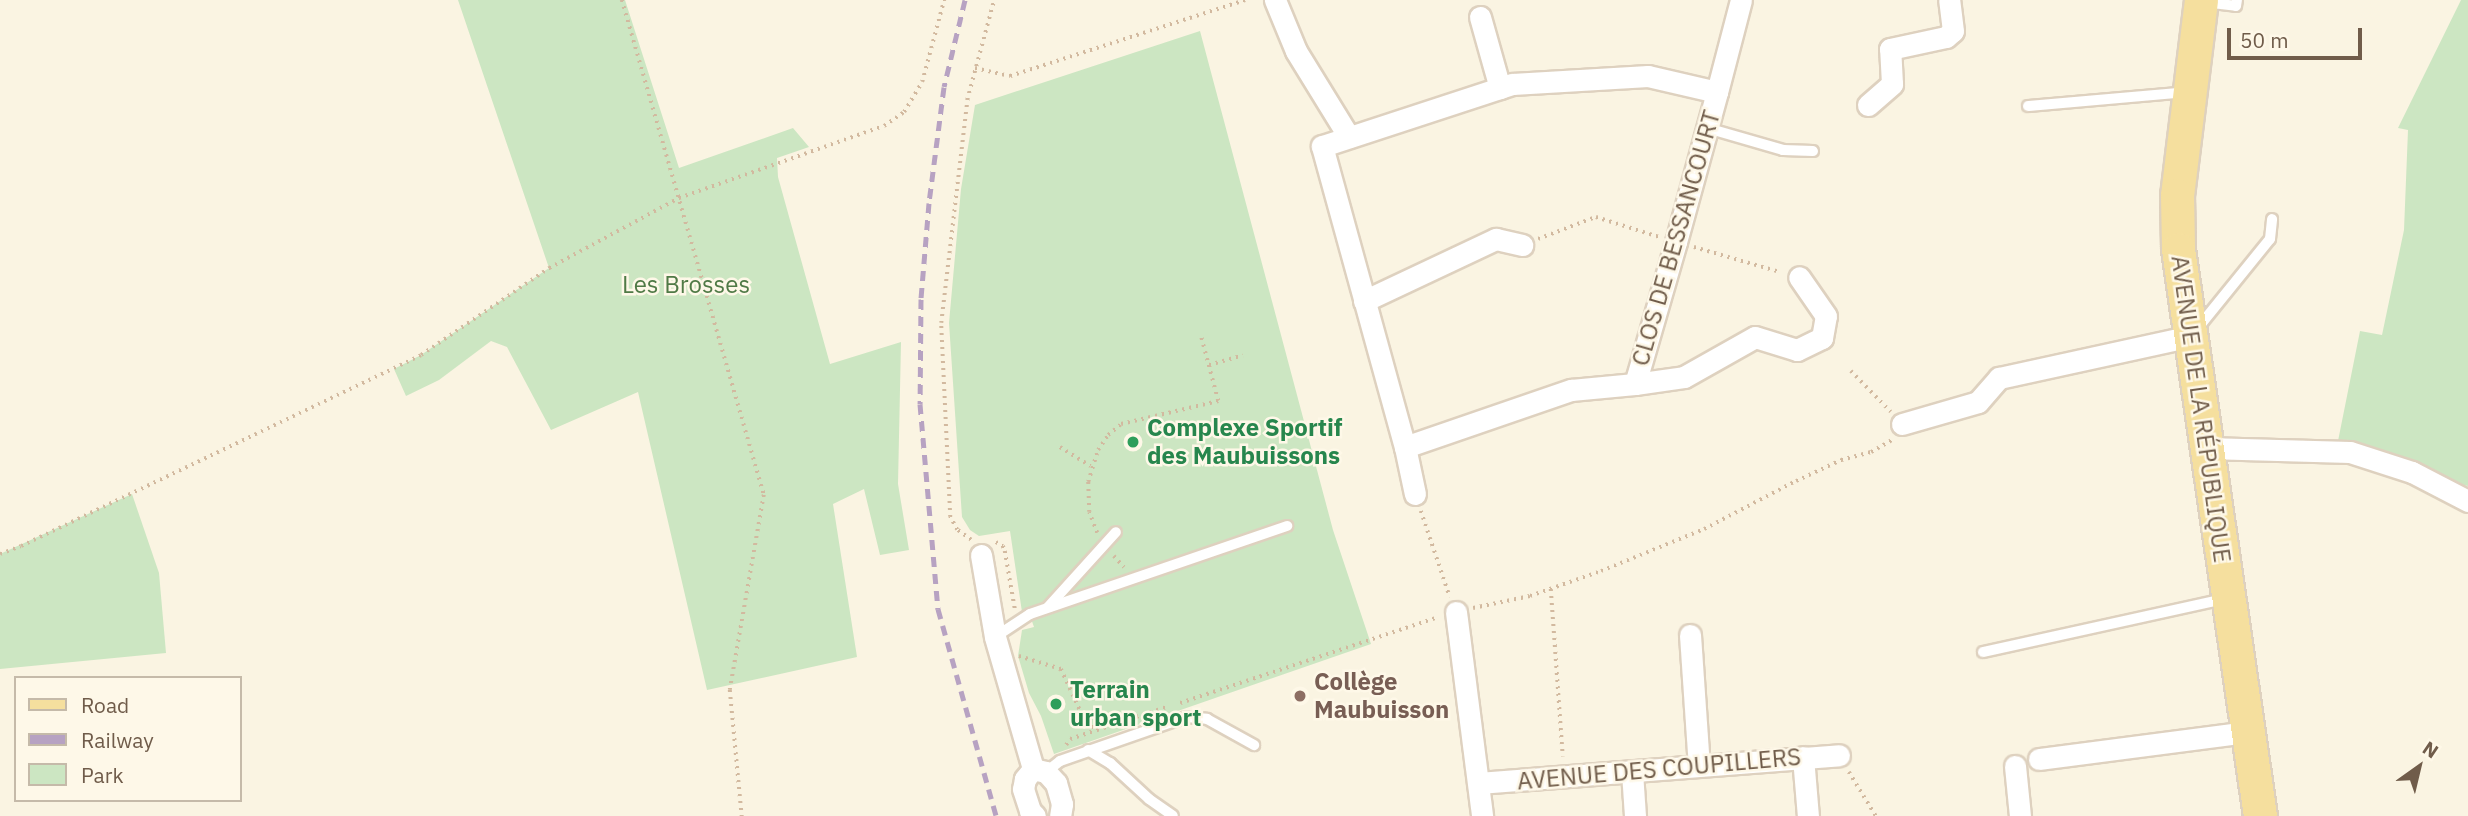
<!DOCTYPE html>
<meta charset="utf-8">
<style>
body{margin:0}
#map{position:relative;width:2468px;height:816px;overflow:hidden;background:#faf4e2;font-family:"IBM Plex Sans",sans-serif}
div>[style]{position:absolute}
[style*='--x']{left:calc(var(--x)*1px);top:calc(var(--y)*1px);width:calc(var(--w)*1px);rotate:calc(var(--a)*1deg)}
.green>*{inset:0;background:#cce6c2}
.path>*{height:3.5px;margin-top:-1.75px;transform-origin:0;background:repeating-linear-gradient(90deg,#d2b99f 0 2px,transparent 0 7px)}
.roads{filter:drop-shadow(2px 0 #ded1bf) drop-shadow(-2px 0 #ded1bf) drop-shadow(0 2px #ded1bf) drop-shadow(0 -2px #ded1bf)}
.service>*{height:10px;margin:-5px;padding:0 5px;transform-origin:5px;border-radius:5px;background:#fff}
.minor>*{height:21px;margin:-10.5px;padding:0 10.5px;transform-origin:10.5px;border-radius:10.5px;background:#fff}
.primary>*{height:33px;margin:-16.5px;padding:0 16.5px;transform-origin:16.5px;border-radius:16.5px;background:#f5df9e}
.rail>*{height:5px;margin-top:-2.5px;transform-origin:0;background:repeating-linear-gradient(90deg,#b7a2c2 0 10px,transparent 0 17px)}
.dots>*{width:19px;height:19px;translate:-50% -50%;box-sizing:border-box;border:4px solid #fef8e8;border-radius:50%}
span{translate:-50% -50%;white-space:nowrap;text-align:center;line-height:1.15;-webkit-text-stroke:5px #fef8e8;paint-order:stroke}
.street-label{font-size:24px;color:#705c4a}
.park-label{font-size:24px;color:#507a46}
.leisure-label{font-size:24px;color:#27864d;font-weight:700}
.left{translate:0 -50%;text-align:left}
.education-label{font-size:24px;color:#785e54;font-weight:700}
.legend{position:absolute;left:14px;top:676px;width:228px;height:126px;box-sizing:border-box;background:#fef8e8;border:2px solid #c5baa9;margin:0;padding:9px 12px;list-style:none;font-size:21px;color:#705c4a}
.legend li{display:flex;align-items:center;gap:14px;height:35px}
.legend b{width:35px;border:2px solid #c5baa9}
.north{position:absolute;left:2384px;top:732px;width:70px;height:70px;-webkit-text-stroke:5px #fef8e8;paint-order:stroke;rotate:34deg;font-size:19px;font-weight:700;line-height:28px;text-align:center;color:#705c4a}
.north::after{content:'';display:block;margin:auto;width:24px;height:32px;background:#705c4a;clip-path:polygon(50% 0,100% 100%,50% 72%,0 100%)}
.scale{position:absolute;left:2227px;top:28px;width:135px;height:32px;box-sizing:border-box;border:4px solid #705c4a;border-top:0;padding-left:9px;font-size:21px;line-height:24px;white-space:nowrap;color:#705c4a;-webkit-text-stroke:5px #fef8e8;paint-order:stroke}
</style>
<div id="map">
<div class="green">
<i style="clip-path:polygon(458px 0,625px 0,679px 168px,793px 128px,809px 147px,777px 158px,778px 177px,830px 364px,901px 342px,898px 484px,909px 550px,880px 555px,864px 489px,833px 504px,857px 657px,707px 690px,638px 392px,551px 430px,507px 347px,491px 341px,439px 380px,406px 396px,394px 369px,421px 355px,549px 268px)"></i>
<i style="clip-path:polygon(2461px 0,2468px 0,2468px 486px,2336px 451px,2360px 331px,2382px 335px,2404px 230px,2408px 130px,2398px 128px)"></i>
<i style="clip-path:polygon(1200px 31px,1333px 530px,1371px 644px,1054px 754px,1041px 716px,1029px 693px,1018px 656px,1022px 630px,1034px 627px,1028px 610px,1022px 612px,1010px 531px,979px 536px,970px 530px,962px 517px,949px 323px,961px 189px,975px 105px)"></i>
<i style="clip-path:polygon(132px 494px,159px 573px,166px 653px,0 669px,0 554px)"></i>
</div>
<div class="path">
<i style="--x:622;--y:0;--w:515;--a:73.99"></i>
<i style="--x:764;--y:495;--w:198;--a:99.9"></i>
<i style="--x:730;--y:690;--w:127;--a:84.6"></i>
<i style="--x:975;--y:68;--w:36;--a:13"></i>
<i style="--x:1010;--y:76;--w:247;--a:-17.9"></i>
<i style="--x:1538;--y:239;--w:62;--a:-20.8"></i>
<i style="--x:1596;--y:217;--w:66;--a:17.6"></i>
<i style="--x:1694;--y:247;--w:90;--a:16.2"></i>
<i style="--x:1209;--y:365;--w:35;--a:-16"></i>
<i style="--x:1851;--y:371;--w:57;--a:45.7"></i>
<i style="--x:1060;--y:447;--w:36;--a:32"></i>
<i style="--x:1421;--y:511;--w:91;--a:71.4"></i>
<i style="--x:1097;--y:533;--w:22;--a:-111"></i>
<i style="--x:1089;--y:512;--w:30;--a:-92"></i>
<i style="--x:1088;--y:482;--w:34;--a:-73"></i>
<i style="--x:1098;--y:450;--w:18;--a:-56"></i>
<i style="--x:1108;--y:435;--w:17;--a:-40"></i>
<i style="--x:1121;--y:424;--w:100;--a:-13.3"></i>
<i style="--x:1218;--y:401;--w:66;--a:-104.9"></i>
<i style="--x:971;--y:540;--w:17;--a:-144"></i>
<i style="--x:957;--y:530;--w:15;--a:-118"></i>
<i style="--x:950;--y:517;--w:194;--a:-92.7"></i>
<i style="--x:941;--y:323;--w:225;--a:-83.3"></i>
<i style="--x:967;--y:100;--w:104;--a:-74.9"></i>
<i style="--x:996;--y:542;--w:8;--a:30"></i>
<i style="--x:1003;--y:546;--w:5;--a:68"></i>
<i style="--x:1005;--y:551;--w:59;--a:80.2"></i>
<i style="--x:0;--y:554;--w:22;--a:-21"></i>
<i style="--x:21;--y:546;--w:443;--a:-25.5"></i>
<i style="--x:421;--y:355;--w:155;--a:-34.2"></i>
<i style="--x:549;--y:268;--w:148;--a:-28.3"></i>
<i style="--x:679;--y:198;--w:217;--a:-19.4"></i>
<i style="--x:884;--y:126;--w:24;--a:-35"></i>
<i style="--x:904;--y:112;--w:35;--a:-59"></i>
<i style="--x:922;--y:82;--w:85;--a:-75"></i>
<i style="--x:1114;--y:556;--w:15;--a:48"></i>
<i style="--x:1551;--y:589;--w:168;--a:85.9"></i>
<i style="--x:1473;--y:608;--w:58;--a:-11.9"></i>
<i style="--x:1530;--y:596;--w:75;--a:-19.4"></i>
<i style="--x:1601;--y:571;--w:111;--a:-22.2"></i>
<i style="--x:1704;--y:529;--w:104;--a:-27.6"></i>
<i style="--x:1796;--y:481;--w:50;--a:-25"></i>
<i style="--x:1841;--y:460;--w:31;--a:-15"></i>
<i style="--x:1871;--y:452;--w:24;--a:-30"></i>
<i style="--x:1019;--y:656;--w:44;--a:17.2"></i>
<i style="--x:1061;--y:669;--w:60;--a:65.2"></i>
<i style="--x:1086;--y:723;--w:14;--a:30"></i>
<i style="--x:1180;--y:703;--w:272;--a:-18.4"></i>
<i style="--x:1066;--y:745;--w:7;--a:-56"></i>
<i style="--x:1070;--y:739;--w:101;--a:-18.4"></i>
<i style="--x:1849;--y:772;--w:52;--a:58.5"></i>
</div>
<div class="roads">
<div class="service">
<i style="--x:2204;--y:2;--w:32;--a:7"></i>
<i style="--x:2236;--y:6;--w:6;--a:-81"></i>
<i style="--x:2028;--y:106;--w:160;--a:-5"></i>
<i style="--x:1707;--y:128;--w:79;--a:16.1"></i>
<i style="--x:1783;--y:150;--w:30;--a:2"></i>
<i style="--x:2197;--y:329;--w:116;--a:-51"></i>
<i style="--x:2270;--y:239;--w:20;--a:-84"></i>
<i style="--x:1048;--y:607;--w:101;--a:-47.8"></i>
<i style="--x:995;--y:637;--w:42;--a:-33.3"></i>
<i style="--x:1030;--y:614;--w:272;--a:-18.9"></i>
<i style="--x:1983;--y:652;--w:247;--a:-12.4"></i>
<i style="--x:1088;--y:750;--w:26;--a:31"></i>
<i style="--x:1110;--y:763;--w:53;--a:42.7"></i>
<i style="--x:1149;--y:799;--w:29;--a:35"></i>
<i style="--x:1046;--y:772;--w:18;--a:-38"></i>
<i style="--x:1060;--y:761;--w:133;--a:-19.2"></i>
<i style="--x:1186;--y:717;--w:21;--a:5"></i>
<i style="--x:1207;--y:719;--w:54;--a:29"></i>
</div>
<div class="minor">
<i style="--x:1275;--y:0;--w:55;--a:67.6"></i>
<i style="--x:1296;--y:51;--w:101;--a:58.4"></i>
<i style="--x:1480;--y:17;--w:74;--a:74.3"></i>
<i style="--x:1717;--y:92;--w:71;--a:-166.9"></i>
<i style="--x:1648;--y:76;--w:136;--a:176.6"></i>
<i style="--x:1512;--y:84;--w:200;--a:161.9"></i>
<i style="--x:1322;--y:146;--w:312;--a:74.6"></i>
<i style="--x:1405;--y:447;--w:176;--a:-19"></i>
<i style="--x:1571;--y:390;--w:64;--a:-5.4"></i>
<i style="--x:1635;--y:384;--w:148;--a:-73.9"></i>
<i style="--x:1676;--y:242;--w:156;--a:-74.7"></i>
<i style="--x:1717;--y:92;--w:95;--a:-75.4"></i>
<i style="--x:1868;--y:105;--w:32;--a:-41"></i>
<i style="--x:1892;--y:84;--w:35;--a:-93"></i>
<i style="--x:1890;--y:49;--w:57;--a:-12.1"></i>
<i style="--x:1946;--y:37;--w:9;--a:-41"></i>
<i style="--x:1953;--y:31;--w:31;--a:-97"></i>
<i style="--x:1364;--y:301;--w:146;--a:-25.2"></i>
<i style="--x:1496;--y:239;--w:27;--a:13"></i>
<i style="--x:1635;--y:384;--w:49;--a:-8.1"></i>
<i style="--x:1684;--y:377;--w:81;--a:-29.4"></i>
<i style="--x:1755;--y:337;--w:44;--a:17.2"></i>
<i style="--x:1797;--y:350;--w:28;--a:-26"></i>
<i style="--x:1822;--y:338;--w:22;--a:-80"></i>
<i style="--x:1826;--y:316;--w:47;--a:-124.7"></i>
<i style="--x:1902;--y:424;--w:79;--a:-16.1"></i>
<i style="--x:1978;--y:402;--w:32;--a:-49"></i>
<i style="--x:1999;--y:378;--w:197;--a:-12.3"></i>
<i style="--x:1405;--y:447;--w:48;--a:78"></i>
<i style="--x:2206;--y:448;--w:144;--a:1.6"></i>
<i style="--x:2350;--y:452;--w:65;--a:17.9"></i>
<i style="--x:2412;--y:472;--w:63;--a:27.4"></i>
<i style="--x:981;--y:555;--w:83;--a:80.3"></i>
<i style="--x:995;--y:637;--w:137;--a:73.9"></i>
<i style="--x:1033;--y:769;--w:13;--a:129"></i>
<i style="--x:1025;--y:779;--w:10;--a:101"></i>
<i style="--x:1023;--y:789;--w:23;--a:72"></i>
<i style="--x:1030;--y:811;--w:7;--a:45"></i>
<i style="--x:1456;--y:612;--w:206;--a:82.7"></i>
<i style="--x:1690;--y:635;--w:131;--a:86.1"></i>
<i style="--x:1803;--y:757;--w:59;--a:85.2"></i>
<i style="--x:2039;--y:759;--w:210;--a:-7.4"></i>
<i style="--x:2015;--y:766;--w:50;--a:84.3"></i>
<i style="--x:1033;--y:769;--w:13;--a:13"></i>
<i style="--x:1046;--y:772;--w:15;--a:48"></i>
<i style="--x:1056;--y:783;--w:22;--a:74"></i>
<i style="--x:1062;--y:804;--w:12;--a:99"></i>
<i style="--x:1632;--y:772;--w:44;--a:86.1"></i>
<i style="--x:1479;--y:783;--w:361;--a:-4.4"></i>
</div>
<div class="primary">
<i style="--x:2201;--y:0;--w:196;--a:97"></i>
<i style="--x:2177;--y:195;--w:54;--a:88.9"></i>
<i style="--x:2178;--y:249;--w:573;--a:81.77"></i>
</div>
</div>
<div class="rail">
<i style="--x:965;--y:0;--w:89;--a:103.6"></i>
<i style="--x:944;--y:87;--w:117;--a:97.4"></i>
<i style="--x:929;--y:203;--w:96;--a:94.8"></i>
<i style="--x:921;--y:299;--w:105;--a:90.5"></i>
<i style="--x:920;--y:404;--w:206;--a:85"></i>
<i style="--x:938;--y:609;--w:215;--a:74.3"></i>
</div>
<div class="dots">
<i style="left:1133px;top:442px;background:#2e9e5b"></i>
<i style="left:1300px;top:696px;background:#8d6e63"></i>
<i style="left:1056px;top:704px;background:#2e9e5b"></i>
</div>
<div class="street-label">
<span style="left:1676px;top:238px;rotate:-74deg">CLOS DE BESSANCOURT</span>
<span style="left:2201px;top:409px;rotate:82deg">AVENUE DE LA RÉPUBLIQUE</span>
<span style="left:1659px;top:769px;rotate:-5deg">AVENUE DES COUPILLERS</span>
</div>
<div class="park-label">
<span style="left:686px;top:285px">Les Brosses</span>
</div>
<div class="leisure-label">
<span class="left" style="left:1147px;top:442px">Complexe Sportif<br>des Maubuissons</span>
<span class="left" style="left:1070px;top:704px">Terrain<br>urban sport</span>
</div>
<div class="education-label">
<span class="left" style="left:1314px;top:696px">Collège<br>Maubuisson</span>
</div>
<ul class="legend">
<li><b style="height:9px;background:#f5df9e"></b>Road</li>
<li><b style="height:9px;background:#b7a2c2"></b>Railway</li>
<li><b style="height:19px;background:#cce6c2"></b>Park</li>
</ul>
<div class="north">N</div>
<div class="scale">50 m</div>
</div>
